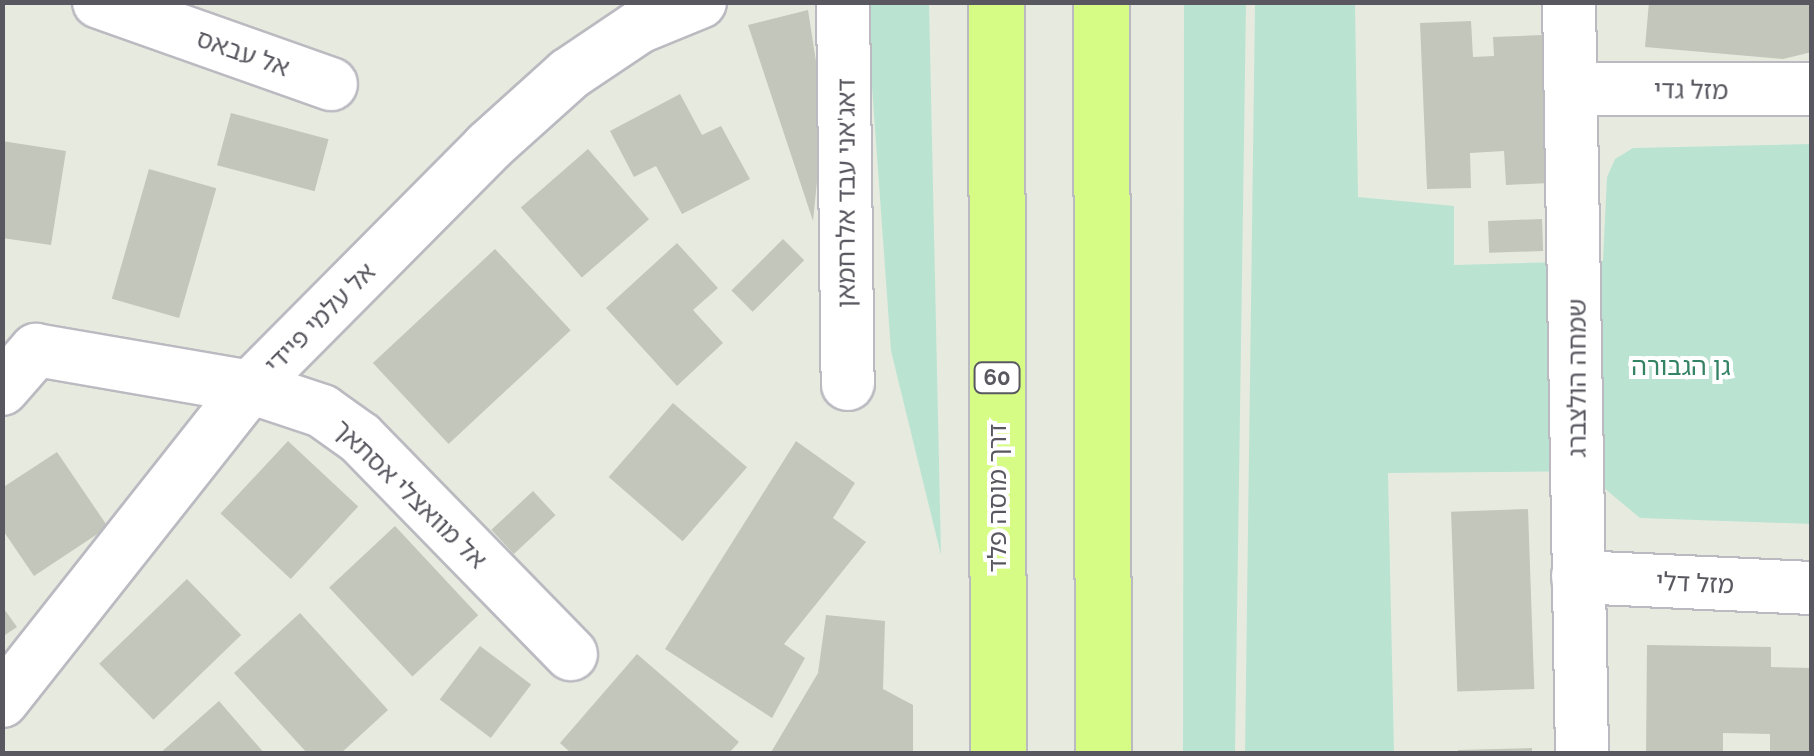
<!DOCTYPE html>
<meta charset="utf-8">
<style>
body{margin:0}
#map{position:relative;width:1814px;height:756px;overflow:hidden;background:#e7ebdf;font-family:Raleway,"Noto Sans Hebrew",sans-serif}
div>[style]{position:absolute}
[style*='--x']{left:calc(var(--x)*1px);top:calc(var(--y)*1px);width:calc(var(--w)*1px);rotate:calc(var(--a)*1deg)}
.green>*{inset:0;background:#bbe3d2}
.building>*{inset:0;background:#c3c6bb;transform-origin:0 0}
.roads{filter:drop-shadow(2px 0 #bbbac1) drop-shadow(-2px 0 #bbbac1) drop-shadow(0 2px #bbbac1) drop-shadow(0 -2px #bbbac1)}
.minor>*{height:52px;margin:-26px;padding:0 26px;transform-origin:26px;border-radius:26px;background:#fff}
.highway>*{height:55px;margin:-27.5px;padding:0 27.5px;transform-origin:27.5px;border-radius:27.5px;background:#d6fc86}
span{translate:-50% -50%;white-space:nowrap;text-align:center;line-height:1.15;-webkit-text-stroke:8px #fff;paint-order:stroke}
.shield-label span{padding:2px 8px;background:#fff;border:2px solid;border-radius:8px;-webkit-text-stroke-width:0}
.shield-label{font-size:22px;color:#595860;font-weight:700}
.street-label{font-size:25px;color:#595860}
.park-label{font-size:25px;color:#358365}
.frame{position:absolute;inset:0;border:5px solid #595860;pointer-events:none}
</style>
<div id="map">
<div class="green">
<i style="clip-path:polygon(866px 3px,929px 3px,941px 555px,891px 351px)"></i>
<i style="clip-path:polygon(1184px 3px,1246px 3px,1235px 753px,1183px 753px)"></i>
<i style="clip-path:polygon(1255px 3px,1355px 3px,1358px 197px,1454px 206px,1454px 265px,1603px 261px,1607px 177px,1615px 159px,1633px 148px,1811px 144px,1811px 524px,1640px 518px,1604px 488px,1603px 471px,1388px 473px,1394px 753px,1245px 754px)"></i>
</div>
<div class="building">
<i style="clip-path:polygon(1649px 2px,1812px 2px,1812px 52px,1783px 59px,1645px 47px)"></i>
<i style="clip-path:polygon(808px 10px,824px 113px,813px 221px,748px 25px)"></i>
<i style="clip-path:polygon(1471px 21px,1473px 57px,1494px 56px,1493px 37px,1542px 35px,1549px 183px,1506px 185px,1504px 151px,1470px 153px,1471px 188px,1427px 189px,1420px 23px)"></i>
<i style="clip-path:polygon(680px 94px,702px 135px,721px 126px,750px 179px,682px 214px,656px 166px,634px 177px,610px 131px)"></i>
<i style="left:231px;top:113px;width:101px;height:54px;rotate:15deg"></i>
<i style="clip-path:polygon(2px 141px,66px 151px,51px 245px,2px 238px)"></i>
<i style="left:588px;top:149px;width:93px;height:89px;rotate:49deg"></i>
<i style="left:149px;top:169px;width:70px;height:135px;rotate:16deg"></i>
<i style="left:1542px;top:219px;width:32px;height:54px;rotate:88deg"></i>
<i style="left:783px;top:239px;width:30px;height:73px;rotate:45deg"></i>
<i style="clip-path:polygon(677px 243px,718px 288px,693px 310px,723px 343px,677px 386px,606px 308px)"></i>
<i style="left:495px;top:249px;width:111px;height:167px;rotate:47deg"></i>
<i style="left:673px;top:403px;width:98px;height:98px;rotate:41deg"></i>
<i style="left:288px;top:441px;width:96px;height:99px;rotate:43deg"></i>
<i style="clip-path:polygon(796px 441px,855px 483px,833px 518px,866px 542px,784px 644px,805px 658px,772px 718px,665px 649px)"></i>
<i style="clip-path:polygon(57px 452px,108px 527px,34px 576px,2px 529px,2px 488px)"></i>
<i style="left:533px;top:491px;width:33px;height:57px;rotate:47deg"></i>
<i style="left:1528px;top:509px;width:180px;height:77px;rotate:88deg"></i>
<i style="left:395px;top:526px;width:122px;height:90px;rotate:47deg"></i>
<i style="left:187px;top:579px;width:78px;height:122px;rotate:46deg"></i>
<i style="clip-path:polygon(2px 606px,17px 627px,2px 637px)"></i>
<i style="clip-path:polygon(300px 613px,388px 710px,340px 754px,308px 754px,234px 673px)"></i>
<i style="clip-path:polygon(826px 615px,885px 621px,883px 689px,913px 705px,913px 754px,770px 754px,818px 673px)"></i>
<i style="clip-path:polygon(1647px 645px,1771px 647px,1771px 667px,1812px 668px,1812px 754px,1770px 754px,1770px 734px,1723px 733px,1723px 754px,1646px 754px)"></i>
<i style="left:480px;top:646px;width:64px;height:67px;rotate:37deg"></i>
<i style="clip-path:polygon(637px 654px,739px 742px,728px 754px,572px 754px,560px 743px)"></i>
<i style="clip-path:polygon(219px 701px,265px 754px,159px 754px)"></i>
<i style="clip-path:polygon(1532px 748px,1532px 754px,1458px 754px,1458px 750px)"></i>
</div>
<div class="roads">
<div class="minor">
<i style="--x:99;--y:2;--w:246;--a:19.5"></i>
<i style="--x:843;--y:2;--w:382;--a:89.3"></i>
<i style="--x:1569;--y:2;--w:752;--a:89.01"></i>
<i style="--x:1571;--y:89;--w:241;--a:0"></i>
<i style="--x:2;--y:389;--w:52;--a:-48.9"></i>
<i style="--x:36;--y:350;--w:217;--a:9.8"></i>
<i style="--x:250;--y:387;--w:76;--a:18.4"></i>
<i style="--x:322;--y:411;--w:47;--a:35.4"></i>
<i style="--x:360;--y:438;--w:302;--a:45.7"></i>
<i style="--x:1578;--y:577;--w:234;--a:2.7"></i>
<i style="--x:2;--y:701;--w:400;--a:-51.7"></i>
<i style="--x:250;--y:387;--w:338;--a:-45.2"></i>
<i style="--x:488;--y:147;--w:109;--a:-42"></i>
<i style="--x:569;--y:74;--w:84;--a:-33.9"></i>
<i style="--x:639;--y:27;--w:66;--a:-22.3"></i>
</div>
<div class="highway">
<i style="--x:996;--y:2;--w:752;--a:89.85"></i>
<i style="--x:1101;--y:2;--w:752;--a:89.85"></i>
</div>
</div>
<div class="shield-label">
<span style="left:997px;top:378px">60</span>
</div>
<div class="street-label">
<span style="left:243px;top:53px;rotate:19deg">אל עבאס</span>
<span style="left:1691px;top:90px;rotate:1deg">מזל גדי</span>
<span style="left:846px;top:193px;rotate:-90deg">דאג'אני עבד אלרחמאן</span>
<span style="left:320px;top:318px;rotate:-45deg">אל עלמי פיידי</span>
<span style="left:1577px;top:378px;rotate:-90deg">שמחה הולצברג</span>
<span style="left:410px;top:494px;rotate:44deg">אל מוואצלי אסתאך</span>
<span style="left:997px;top:498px;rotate:-90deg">דרך מוסה פלד</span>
<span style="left:1695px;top:583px;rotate:3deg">מזל דלי</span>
</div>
<div class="park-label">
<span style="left:1681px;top:366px">גן הגבורה</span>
</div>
<div class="frame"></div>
</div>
